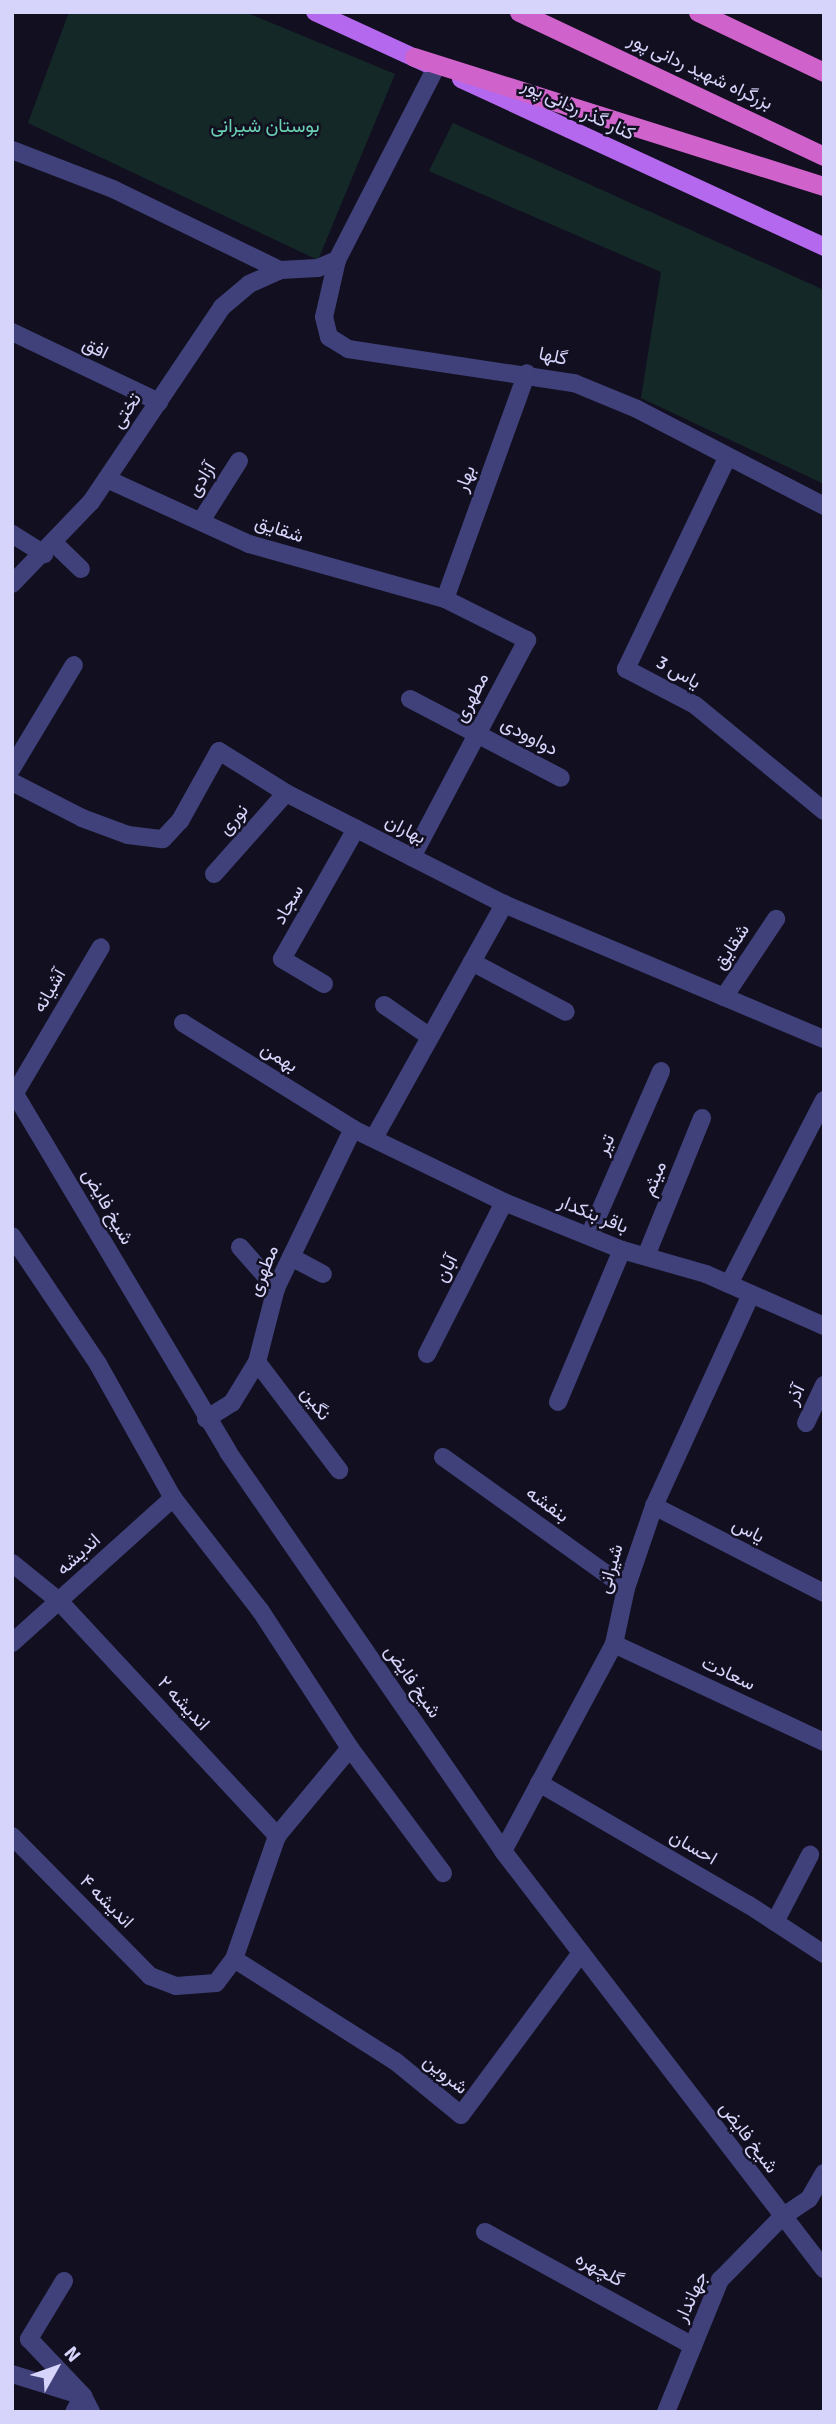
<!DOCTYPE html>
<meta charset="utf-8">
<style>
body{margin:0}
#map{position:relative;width:836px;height:2424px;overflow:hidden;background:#121020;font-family:Signika,Vazirmatn,sans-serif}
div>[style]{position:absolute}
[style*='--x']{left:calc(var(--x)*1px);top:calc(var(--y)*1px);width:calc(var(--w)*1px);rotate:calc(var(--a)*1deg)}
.green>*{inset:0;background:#142927}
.minor>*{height:18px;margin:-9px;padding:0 9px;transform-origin:9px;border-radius:9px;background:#40417a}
.tertiary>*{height:18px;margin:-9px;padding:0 9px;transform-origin:9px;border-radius:9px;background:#40417a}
.primary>*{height:18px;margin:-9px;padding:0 9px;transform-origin:9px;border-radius:9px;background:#b468ed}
.trunk>*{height:19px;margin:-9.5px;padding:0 9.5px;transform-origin:9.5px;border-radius:9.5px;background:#d062cb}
span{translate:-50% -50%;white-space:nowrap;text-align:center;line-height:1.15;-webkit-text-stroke:5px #121020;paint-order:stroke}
.street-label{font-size:19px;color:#d6d4fa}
.park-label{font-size:19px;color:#69d1b2}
.frame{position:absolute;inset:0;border:14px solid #d6d4fa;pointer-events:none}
.north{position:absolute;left:21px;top:2333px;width:70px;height:70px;-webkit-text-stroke:5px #121020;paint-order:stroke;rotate:50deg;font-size:19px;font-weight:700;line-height:28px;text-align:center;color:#d6d4fa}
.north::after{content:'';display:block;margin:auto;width:24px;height:32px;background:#d6d4fa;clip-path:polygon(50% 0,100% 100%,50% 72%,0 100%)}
</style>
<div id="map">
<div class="green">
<i style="clip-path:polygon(69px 12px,245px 12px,395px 74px,318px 260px,28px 123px)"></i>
<i style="clip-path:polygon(453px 123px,824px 290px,824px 484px,641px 398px,661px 272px,429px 171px)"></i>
</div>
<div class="minor">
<i style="--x:12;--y:150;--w:108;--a:21.1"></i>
<i style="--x:113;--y:189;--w:186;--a:25.9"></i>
<i style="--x:337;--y:260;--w:58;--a:102.8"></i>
<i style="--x:324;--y:317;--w:21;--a:76"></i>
<i style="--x:329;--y:337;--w:22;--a:32"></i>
<i style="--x:348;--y:349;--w:229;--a:8.6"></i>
<i style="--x:574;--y:383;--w:68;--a:22.4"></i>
<i style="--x:637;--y:409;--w:211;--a:27.4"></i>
<i style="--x:12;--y:332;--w:163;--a:25.5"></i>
<i style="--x:727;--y:458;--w:234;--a:115.6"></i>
<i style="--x:626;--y:669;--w:78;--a:27.6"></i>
<i style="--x:695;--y:705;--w:167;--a:39.4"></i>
<i style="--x:107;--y:479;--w:156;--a:24.6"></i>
<i style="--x:249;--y:544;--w:204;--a:15.7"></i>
<i style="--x:445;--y:599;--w:92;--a:26.6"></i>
<i style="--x:527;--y:640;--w:246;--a:117.9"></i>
<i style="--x:201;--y:521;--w:71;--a:-57.7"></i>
<i style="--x:12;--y:534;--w:38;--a:32"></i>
<i style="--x:55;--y:544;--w:36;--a:44"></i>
<i style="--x:12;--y:584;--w:114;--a:-46.1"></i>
<i style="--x:91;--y:502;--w:235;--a:-56.1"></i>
<i style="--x:222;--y:307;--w:35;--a:-40"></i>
<i style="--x:249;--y:284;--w:34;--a:-24"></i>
<i style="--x:280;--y:270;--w:38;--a:-3"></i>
<i style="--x:318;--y:268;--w:21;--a:-23"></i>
<i style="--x:337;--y:260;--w:217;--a:-62.8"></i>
<i style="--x:445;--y:599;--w:240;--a:-70.1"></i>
<i style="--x:410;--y:699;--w:170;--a:27.6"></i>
<i style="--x:12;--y:768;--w:120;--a:-59"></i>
<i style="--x:12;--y:782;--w:79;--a:27.2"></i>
<i style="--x:82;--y:818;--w:49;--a:20.3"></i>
<i style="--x:128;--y:835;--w:35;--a:7"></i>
<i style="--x:163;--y:839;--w:25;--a:-47"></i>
<i style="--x:180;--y:821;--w:80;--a:-60.9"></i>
<i style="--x:219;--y:751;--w:79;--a:32.1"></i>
<i style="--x:286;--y:793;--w:245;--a:27"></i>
<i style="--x:504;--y:904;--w:347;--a:22.9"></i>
<i style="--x:214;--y:874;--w:108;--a:-48.4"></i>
<i style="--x:472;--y:962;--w:106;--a:28"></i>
<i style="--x:324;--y:984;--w:49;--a:-149.2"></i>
<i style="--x:282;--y:959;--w:150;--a:-60.4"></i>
<i style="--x:724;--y:997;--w:94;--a:-56.3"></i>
<i style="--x:384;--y:1005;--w:56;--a:34.8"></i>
<i style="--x:183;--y:1023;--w:200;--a:31.9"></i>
<i style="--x:353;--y:1129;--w:168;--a:25.8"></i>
<i style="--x:504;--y:1202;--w:127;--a:22.1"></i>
<i style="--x:622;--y:1250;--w:87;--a:15.9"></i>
<i style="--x:706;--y:1274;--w:129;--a:23.8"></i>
<i style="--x:15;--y:1093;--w:169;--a:-59.5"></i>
<i style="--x:374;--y:1138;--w:268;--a:-60.9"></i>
<i style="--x:12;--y:1236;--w:154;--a:56.1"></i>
<i style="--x:98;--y:1364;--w:154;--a:60.8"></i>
<i style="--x:173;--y:1498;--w:142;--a:52.2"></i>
<i style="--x:260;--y:1610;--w:165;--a:56.9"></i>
<i style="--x:350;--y:1748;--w:156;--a:53.4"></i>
<i style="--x:589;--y:1236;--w:180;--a:-66.4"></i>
<i style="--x:240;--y:1247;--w:55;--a:48.7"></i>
<i style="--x:646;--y:1256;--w:149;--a:-67.9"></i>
<i style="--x:291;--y:1257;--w:36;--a:28"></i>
<i style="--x:729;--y:1284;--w:207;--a:-62.7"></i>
<i style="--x:427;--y:1354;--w:170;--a:-63.1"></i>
<i style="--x:257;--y:1362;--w:136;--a:52.8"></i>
<i style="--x:558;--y:1402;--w:165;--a:-67.2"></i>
<i style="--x:206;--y:1419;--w:31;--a:-32"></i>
<i style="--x:232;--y:1403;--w:48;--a:-58.6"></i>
<i style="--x:257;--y:1362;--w:76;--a:-75.6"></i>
<i style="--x:276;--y:1288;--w:177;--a:-64.2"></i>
<i style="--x:806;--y:1423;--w:42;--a:-64.7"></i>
<i style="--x:443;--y:1457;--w:225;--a:35.6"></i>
<i style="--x:654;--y:1506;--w:191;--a:27.1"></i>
<i style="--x:12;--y:1563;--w:60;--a:39"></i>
<i style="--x:59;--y:1601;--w:321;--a:47.1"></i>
<i style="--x:12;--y:1643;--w:217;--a:-42"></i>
<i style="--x:614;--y:1644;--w:232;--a:25"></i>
<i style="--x:539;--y:1783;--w:243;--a:30.2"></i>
<i style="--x:749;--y:1905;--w:90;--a:33.2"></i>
<i style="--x:12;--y:1836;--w:197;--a:45.4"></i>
<i style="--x:150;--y:1976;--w:28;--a:21"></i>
<i style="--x:176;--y:1986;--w:40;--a:-4.3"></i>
<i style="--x:216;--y:1983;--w:30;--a:-53"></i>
<i style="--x:234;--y:1959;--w:130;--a:-70.7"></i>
<i style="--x:277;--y:1836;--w:114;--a:-50.3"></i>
<i style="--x:503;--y:1851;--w:235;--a:-61.8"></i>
<i style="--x:614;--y:1644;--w:57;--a:-77.9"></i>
<i style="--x:626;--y:1588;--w:87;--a:-71.1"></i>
<i style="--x:654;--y:1506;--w:233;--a:-65.4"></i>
<i style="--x:775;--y:1922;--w:76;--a:-62.4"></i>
<i style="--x:234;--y:1959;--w:191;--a:32.4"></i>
<i style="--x:395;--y:2061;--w:85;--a:39.3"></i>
<i style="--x:461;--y:2115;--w:202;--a:-53.5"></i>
<i style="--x:485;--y:2232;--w:237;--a:28.7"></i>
<i style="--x:64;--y:2281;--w:68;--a:121.1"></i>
<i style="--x:29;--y:2339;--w:79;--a:46.5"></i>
<i style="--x:83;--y:2396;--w:18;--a:63"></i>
<i style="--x:12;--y:2374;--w:74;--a:17.2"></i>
<i style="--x:83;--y:2396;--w:18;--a:119"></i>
<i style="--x:666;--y:2412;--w:143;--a:-67.8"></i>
<i style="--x:720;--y:2280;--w:88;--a:-45.5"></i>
<i style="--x:782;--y:2217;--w:32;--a:-34"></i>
<i style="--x:809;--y:2199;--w:30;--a:-60"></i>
</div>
<div class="tertiary">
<i style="--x:12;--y:1089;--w:422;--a:59.2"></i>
<i style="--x:228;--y:1452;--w:485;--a:55.4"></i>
<i style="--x:503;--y:1851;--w:527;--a:52.48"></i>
</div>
<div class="primary">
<i style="--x:315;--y:12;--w:122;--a:24.7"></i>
<i style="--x:461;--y:79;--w:400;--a:24.8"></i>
</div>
<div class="trunk">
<i style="--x:519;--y:12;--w:337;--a:25.3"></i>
<i style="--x:698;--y:12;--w:140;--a:25.5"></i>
<i style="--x:414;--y:57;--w:430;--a:17.5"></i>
</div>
<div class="street-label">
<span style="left:700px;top:72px;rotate:25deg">بزرگراه شهید ردانی پور</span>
<span style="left:578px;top:110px;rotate:25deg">کنار گذر ردانی پور</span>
<span style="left:95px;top:349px;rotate:26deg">افق</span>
<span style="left:553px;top:357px;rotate:12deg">گلها</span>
<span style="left:127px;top:411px;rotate:-56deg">تختی</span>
<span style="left:466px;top:479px;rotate:-70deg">بهار</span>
<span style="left:202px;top:480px;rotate:-58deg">آزادی</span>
<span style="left:279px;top:530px;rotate:18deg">شقایق</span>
<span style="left:678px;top:673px;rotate:29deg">یاس 3</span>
<span style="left:472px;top:698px;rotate:-62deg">مطهری</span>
<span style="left:529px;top:737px;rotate:28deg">دواوودی</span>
<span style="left:234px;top:820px;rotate:-48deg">نوری</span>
<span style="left:405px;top:830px;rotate:27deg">بهاران</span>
<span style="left:289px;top:905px;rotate:-60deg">سجاد</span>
<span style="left:732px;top:947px;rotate:-57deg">شقایق</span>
<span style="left:50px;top:991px;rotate:-60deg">آشیانه</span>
<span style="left:279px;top:1058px;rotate:32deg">بهمن</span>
<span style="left:606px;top:1145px;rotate:-66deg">تیر</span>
<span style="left:655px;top:1179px;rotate:-68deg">میثم</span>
<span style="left:107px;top:1207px;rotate:60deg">شیخ فایض</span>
<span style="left:593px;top:1215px;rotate:22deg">باقر بنکدار</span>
<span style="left:447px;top:1269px;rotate:-63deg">آبان</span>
<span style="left:264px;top:1271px;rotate:-68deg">مطهری</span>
<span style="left:796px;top:1395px;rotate:-64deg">آذر</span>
<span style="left:315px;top:1404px;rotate:53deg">نگین</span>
<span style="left:547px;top:1505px;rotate:36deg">بنفشه</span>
<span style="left:748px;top:1531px;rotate:27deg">یاس</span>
<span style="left:79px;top:1555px;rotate:-42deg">اندیشه</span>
<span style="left:611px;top:1569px;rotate:-74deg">شیرانی</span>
<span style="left:728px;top:1674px;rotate:25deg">سعادت</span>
<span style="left:412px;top:1682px;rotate:55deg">شیخ فایض</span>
<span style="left:183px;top:1704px;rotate:47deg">اندیشه ۲</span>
<span style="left:693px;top:1848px;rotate:30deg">احسان</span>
<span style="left:106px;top:1902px;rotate:45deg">اندیشه ۴</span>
<span style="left:445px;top:2075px;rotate:39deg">شروین</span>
<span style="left:748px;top:2138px;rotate:53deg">شیخ فایض</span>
<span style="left:599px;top:2270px;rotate:29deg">گلچهره</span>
<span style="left:692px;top:2297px;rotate:-65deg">جهاندار</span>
</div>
<div class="park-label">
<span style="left:265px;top:127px">بوستان شیرانی</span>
</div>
<div class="frame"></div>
<div class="north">N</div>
</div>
